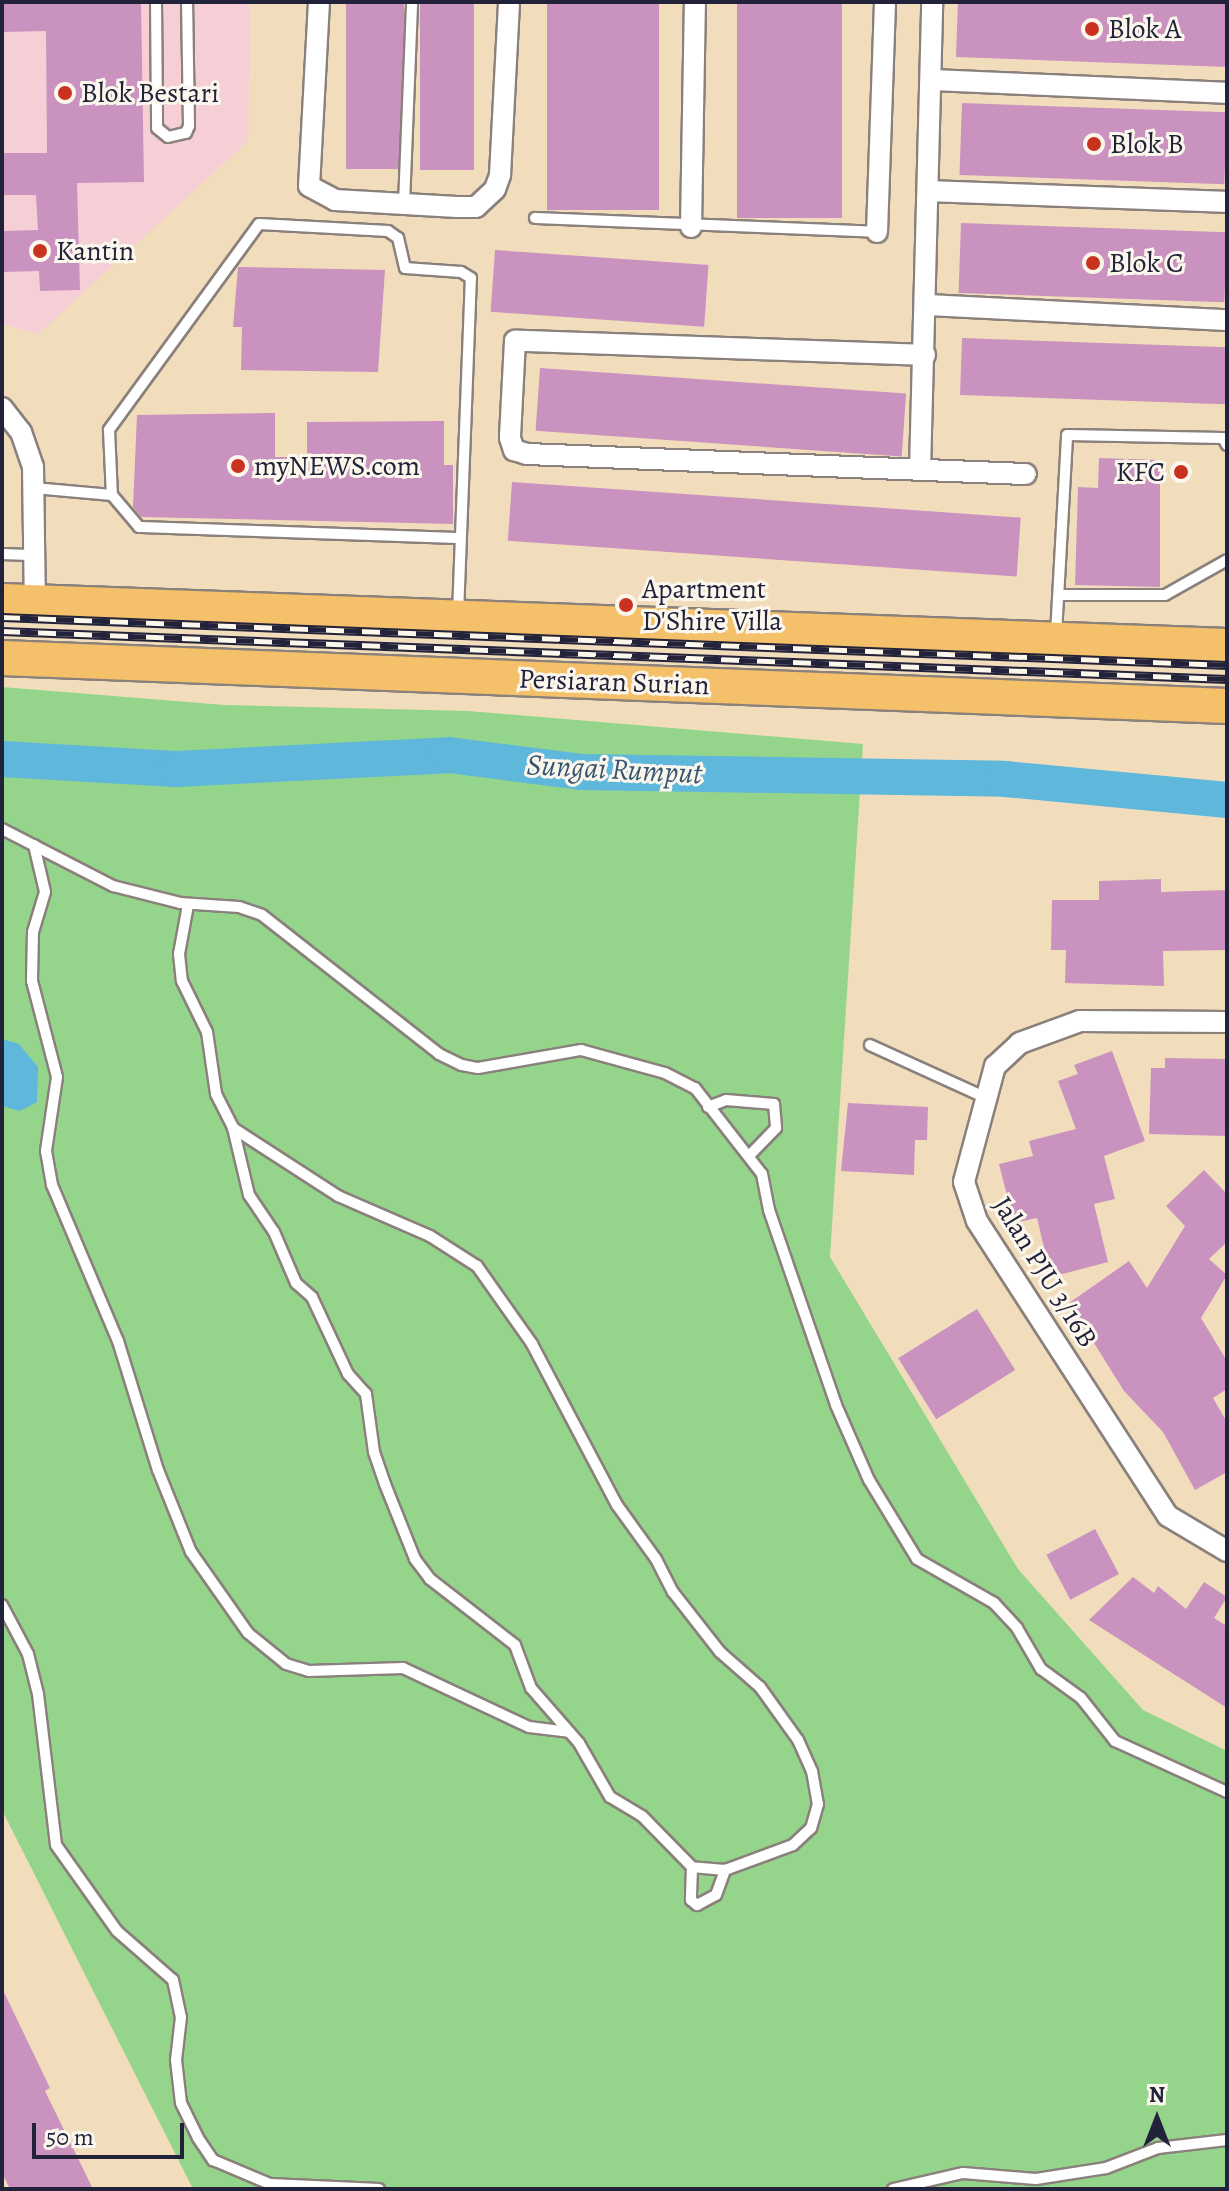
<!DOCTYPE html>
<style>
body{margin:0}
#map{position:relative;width:1229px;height:2191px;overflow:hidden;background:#f1ddbc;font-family:Alegreya,serif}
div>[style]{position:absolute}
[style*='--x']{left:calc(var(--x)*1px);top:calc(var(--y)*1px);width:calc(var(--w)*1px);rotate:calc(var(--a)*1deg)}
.built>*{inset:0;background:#f6cfd6}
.green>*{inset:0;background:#95d58b}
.water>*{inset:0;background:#5fb7dc}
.river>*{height:36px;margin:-18px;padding:0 18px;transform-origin:18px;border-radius:18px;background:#5fb7dc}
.building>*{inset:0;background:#ca92be;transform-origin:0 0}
.roads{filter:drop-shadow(2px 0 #8a807c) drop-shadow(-2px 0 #8a807c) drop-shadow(0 2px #8a807c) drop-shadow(0 -2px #8a807c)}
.service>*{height:10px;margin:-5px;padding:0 5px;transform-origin:5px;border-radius:5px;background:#fff}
.minor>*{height:20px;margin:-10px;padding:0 10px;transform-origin:10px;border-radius:10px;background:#fff}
.primary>*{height:34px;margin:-17px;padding:0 17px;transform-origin:17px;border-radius:17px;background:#f4c16a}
.rail>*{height:9px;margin-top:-4.5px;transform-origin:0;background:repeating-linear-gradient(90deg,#fbf7ec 0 18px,#22223b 0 36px);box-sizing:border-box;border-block:2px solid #22223b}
.dots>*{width:22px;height:22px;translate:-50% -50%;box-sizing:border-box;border:4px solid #fbf7ec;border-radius:50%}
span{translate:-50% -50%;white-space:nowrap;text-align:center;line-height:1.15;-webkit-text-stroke:6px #fbf7ec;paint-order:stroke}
.poi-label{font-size:28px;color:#22223b}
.left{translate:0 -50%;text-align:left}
.right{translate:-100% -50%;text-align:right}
.street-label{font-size:28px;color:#22223b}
.water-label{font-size:30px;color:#375673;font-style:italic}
.frame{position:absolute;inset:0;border:4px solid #22223b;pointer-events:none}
.north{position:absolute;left:1117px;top:2079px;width:80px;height:80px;-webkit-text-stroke:6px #fbf7ec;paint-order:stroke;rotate:0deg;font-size:22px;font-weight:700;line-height:32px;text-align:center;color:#22223b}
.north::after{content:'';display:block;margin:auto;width:28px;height:36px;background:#22223b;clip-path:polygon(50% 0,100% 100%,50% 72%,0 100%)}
.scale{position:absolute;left:32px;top:2123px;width:152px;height:36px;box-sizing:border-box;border:4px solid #22223b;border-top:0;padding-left:10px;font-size:24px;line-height:28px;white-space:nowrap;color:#22223b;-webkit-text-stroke:6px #fbf7ec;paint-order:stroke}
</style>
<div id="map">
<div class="built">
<i style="clip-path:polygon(2px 2px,250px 2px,248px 141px,38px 334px,2px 324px)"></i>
</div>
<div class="green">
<i style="clip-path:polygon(2px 687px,225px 705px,468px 711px,863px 744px,830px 1257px,1018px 1569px,1143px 1710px,1227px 1751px,1227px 2189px,193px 2189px,2px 1810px)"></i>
</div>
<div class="water">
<i style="clip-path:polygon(2px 1039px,19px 1044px,38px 1067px,37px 1102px,20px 1111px,2px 1106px)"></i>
</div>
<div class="river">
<i style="--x:2;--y:759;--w:174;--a:3.3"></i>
<i style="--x:176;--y:769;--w:273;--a:-2.9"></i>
<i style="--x:449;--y:755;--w:133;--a:7.3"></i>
<i style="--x:581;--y:772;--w:424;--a:0.9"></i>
<i style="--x:1005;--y:779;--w:223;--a:5.4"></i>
</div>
<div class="building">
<i style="clip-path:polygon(2px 2px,141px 2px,144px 182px,77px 183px,80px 290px,40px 291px,39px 271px,2px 272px,2px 231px,38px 230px,36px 195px,2px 195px,2px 153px,47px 153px,46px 31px,2px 32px)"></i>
<i style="left:346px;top:2px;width:58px;height:167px"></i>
<i style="left:420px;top:2px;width:54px;height:168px"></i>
<i style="left:547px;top:2px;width:112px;height:208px"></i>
<i style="left:737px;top:2px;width:105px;height:216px"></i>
<i style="clip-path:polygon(958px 2px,1227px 2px,1227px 67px,956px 57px)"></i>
<i style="left:962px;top:103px;width:265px;height:72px;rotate:2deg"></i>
<i style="left:961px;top:223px;width:266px;height:70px;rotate:2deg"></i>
<i style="left:495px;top:250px;width:214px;height:62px;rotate:4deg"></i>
<i style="clip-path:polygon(238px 267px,385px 270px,378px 372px,241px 370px,242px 327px,233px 327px)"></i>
<i style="left:962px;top:338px;width:265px;height:57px;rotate:2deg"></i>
<i style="left:540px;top:368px;width:367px;height:63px;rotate:4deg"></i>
<i style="clip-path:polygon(275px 413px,275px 457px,307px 457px,307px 422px,444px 421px,444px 465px,453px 465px,453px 524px,141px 517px,133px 507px,137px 415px)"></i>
<i style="clip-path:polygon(1099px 458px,1160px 460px,1160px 587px,1075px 585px,1078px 487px,1098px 488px)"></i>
<i style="left:512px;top:482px;width:510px;height:59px;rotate:4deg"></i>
<i style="clip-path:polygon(1161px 879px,1161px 892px,1227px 890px,1227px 950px,1163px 951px,1164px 986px,1065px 983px,1066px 950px,1051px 950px,1052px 900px,1099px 900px,1099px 881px)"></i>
<i style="clip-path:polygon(1112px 1051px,1145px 1141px,1104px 1156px,1115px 1199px,1094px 1204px,1108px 1262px,1051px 1277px,1037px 1218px,1014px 1223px,999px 1164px,1033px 1156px,1029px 1141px,1076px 1129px,1058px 1081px,1078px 1074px,1074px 1065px)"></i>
<i style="clip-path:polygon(1165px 1058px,1227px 1059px,1227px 1136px,1149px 1134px,1151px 1068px,1165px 1068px)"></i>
<i style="clip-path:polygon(848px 1103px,928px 1107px,927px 1140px,915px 1140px,914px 1175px,841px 1171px)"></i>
<i style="clip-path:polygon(1204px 1170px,1227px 1194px,1227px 1242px,1209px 1259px,1227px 1275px,1201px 1318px,1227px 1361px,1227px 1389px,1213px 1398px,1227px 1422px,1227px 1472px,1195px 1490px,1163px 1432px,1124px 1391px,1069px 1303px,1129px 1261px,1147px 1288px,1185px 1226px,1166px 1206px)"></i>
<i style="left:977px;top:1309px;width:72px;height:93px;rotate:58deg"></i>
<i style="left:1095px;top:1529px;width:51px;height:55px;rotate:62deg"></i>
<i style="clip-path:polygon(1133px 1577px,1154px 1593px,1158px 1586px,1186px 1609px,1204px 1582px,1227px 1597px,1214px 1618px,1227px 1626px,1227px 1708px,1089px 1620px)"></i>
<i style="clip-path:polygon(2px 1988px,50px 2088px,45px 2091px,93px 2189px,10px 2189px,2px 2173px)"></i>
</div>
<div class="roads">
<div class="service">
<i style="--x:156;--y:2;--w:126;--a:89.5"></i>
<i style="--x:157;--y:128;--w:14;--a:39"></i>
<i style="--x:168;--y:137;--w:18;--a:-13"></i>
<i style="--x:186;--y:133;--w:8;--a:-67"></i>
<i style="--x:189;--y:126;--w:124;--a:-90.9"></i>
<i style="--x:404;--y:204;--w:202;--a:-87.7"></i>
<i style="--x:535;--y:218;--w:342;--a:2.3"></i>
<i style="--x:34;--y:488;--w:78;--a:5.1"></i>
<i style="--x:2;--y:554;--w:34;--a:2"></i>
<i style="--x:1060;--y:595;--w:105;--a:0"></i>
<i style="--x:1165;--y:595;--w:71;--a:-29.4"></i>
<i style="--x:458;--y:614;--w:336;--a:-87.8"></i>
<i style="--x:471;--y:278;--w:12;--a:-149"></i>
<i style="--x:461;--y:272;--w:56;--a:-175.9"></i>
<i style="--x:405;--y:268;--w:31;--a:-103"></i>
<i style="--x:398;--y:238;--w:12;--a:-145"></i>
<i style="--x:388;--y:231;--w:129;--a:-176.9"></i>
<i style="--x:259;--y:224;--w:255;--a:126.1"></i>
<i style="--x:109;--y:430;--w:65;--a:87.4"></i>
<i style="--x:112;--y:495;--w:42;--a:49.8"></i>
<i style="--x:139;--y:527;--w:320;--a:2"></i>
<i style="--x:1056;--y:634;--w:199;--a:-86.8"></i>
<i style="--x:1067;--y:435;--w:156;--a:1.1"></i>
<i style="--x:1223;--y:438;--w:8;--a:60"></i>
<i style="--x:2;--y:829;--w:125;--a:27.2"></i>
<i style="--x:113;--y:886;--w:69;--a:14.2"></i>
<i style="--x:180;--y:903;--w:59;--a:3.9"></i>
<i style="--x:239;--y:907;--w:24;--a:19"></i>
<i style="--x:262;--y:915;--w:225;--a:38.1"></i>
<i style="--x:439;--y:1054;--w:25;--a:26"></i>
<i style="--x:462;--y:1065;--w:16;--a:11"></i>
<i style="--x:478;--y:1068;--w:105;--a:-9.9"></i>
<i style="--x:581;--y:1050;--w:87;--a:15.3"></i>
<i style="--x:665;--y:1073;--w:34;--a:27"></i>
<i style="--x:695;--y:1088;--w:109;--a:52.1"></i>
<i style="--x:762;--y:1174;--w:37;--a:79"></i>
<i style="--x:769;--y:1210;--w:206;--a:71"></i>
<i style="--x:836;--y:1405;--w:82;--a:66.3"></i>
<i style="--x:869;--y:1480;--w:92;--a:58.7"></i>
<i style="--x:917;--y:1559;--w:89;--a:29.7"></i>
<i style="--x:994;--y:1603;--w:34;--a:47"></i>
<i style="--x:1017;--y:1628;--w:48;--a:59.7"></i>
<i style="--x:1041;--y:1669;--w:49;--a:35.9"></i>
<i style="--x:1081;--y:1698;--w:55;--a:51.7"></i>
<i style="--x:1115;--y:1741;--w:123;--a:24.5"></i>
<i style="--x:34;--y:845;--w:48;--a:76.8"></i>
<i style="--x:45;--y:892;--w:42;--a:106.7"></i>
<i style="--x:33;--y:932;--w:49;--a:91.2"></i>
<i style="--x:32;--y:981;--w:99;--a:75.4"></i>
<i style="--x:57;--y:1077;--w:75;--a:98.5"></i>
<i style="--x:46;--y:1151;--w:35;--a:80"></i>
<i style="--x:52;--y:1185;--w:169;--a:67.1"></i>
<i style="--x:118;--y:1341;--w:135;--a:72.8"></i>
<i style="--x:158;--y:1470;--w:88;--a:68.1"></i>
<i style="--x:191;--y:1552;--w:99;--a:54.9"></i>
<i style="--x:248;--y:1633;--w:49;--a:39.2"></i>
<i style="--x:286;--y:1664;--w:24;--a:17"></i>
<i style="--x:309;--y:1671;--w:94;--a:-1.8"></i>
<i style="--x:403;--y:1668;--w:139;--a:25.1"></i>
<i style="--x:529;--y:1727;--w:38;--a:7"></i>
<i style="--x:188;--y:905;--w:50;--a:100.4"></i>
<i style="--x:179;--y:954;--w:27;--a:84"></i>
<i style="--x:182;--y:981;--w:57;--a:63.9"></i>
<i style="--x:207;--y:1032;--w:63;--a:81.7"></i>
<i style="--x:216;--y:1094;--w:38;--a:63"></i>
<i style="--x:233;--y:1128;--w:125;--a:32.9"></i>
<i style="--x:338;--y:1196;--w:100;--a:23.5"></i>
<i style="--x:430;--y:1236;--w:56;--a:32.6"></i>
<i style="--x:477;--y:1266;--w:95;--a:54.8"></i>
<i style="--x:532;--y:1344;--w:182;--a:62.2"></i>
<i style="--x:617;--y:1505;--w:67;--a:54.2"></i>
<i style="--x:656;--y:1559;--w:37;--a:63"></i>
<i style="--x:673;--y:1592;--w:76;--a:51.9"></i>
<i style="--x:720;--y:1652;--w:53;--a:41.2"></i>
<i style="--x:760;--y:1687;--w:65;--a:54.4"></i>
<i style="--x:798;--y:1740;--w:34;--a:66"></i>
<i style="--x:812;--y:1771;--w:34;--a:80"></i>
<i style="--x:818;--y:1804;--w:25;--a:106"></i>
<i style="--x:811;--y:1828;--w:25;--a:137"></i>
<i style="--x:793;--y:1845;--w:72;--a:159.8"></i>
<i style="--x:725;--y:1870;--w:33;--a:-175"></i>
<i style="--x:692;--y:1867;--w:71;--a:-134.4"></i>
<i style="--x:642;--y:1816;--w:37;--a:-149"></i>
<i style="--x:610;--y:1797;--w:62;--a:-119.9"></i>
<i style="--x:579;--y:1743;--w:73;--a:-131.1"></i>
<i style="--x:531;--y:1688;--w:46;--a:-110.4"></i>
<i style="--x:515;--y:1645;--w:108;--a:-142.2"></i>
<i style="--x:430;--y:1579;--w:25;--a:-127"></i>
<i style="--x:415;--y:1559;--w:81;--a:-111.8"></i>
<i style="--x:385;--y:1484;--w:34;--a:-109"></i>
<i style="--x:374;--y:1452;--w:59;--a:-97.9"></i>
<i style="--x:366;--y:1394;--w:27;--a:-132"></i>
<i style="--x:348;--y:1374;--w:85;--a:-115.1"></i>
<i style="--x:312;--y:1297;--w:21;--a:-139"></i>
<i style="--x:296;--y:1283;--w:56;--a:-113.3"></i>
<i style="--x:274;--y:1232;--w:45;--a:-124"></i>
<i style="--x:249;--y:1195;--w:69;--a:-103.4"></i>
<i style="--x:870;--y:1045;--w:125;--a:24.5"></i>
<i style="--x:708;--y:1107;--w:19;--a:-21"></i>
<i style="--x:726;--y:1100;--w:48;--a:4.8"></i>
<i style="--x:774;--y:1104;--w:24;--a:85"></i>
<i style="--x:776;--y:1128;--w:37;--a:134"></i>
<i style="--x:2;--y:1605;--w:55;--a:62"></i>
<i style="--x:28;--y:1654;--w:41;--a:76"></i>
<i style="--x:38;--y:1694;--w:152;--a:83.2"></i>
<i style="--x:56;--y:1845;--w:105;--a:54.7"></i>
<i style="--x:117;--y:1931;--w:74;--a:41.2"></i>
<i style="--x:173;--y:1980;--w:38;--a:78"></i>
<i style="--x:181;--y:2017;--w:43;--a:96.6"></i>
<i style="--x:176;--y:2060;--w:43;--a:83.4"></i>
<i style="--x:181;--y:2103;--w:39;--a:64"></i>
<i style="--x:198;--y:2138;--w:27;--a:56"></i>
<i style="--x:213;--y:2160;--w:62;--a:22.8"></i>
<i style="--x:270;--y:2184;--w:109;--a:2.6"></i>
<i style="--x:692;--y:1867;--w:33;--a:92"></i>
<i style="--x:691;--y:1900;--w:8;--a:40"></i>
<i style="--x:697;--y:1905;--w:21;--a:-28"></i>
<i style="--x:716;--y:1895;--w:27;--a:-70"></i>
<i style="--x:893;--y:2189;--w:72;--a:-12.9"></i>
<i style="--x:963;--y:2173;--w:73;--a:4.7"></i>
<i style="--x:1036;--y:2179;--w:71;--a:-8.9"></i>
<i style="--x:1106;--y:2168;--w:56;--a:-21"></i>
<i style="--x:1158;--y:2148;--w:69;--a:-6.6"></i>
</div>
<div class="minor">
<i style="--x:319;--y:2;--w:184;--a:93.1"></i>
<i style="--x:309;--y:186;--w:30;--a:28"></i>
<i style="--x:335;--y:200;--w:122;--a:3.3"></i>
<i style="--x:457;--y:207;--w:19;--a:0"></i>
<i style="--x:476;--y:207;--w:26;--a:-43"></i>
<i style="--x:495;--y:189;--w:15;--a:-70"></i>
<i style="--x:500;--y:175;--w:173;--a:-87"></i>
<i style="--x:931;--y:80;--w:296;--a:2.5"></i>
<i style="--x:930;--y:191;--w:297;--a:2.1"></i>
<i style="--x:691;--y:227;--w:225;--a:-89"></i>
<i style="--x:877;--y:232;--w:230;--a:-88"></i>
<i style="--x:928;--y:305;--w:299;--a:2.9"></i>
<i style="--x:925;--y:355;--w:410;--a:-178"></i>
<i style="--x:515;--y:341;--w:97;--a:93"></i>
<i style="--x:510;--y:438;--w:13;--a:72"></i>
<i style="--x:514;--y:450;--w:14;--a:17"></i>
<i style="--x:527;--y:454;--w:499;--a:2.3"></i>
<i style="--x:2;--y:408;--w:31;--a:52"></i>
<i style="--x:21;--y:432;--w:37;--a:71"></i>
<i style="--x:33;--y:467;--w:136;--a:89.2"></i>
<i style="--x:920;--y:470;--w:468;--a:-88.5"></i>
<i style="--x:1227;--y:1022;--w:147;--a:-179.6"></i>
<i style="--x:1080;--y:1021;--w:64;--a:159.9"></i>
<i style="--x:1020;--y:1043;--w:34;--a:137"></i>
<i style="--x:995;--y:1066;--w:120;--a:105"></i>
<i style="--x:964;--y:1182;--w:41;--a:71.6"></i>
<i style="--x:977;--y:1221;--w:351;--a:57.1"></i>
<i style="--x:1168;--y:1516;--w:69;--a:30.7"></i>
</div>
<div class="primary">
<i style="--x:2;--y:601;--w:1226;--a:2.1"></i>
<i style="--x:2;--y:658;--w:1226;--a:2.24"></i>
</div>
</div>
<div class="rail">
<i style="--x:2;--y:617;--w:1226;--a:2.24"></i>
<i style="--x:2;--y:631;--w:1226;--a:2.24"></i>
</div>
<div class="dots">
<i style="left:1092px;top:29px;background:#c8321e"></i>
<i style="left:65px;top:93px;background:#c8321e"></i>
<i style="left:1094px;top:144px;background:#c8321e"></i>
<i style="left:40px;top:251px;background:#c8321e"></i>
<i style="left:1093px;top:263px;background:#c8321e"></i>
<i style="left:238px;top:466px;background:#c8321e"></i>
<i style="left:1181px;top:472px;background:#c8321e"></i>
<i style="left:626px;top:605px;background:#c8321e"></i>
</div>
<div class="poi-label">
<span class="left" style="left:1108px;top:29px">Blok A</span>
<span class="left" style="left:81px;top:93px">Blok Bestari</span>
<span class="left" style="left:1110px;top:144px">Blok B</span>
<span class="left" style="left:56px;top:251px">Kantin</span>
<span class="left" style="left:1109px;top:263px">Blok C</span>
<span class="left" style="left:254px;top:466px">myNEWS.com</span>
<span class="right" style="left:1165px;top:472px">KFC</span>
<span class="left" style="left:642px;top:605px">Apartment<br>D'Shire Villa</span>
</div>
<div class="street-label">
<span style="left:614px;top:682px;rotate:2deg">Persiaran Surian</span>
<span style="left:1045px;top:1272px;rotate:58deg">Jalan PJU 3/16B</span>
</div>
<div class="water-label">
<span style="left:614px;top:769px;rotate:3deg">Sungai Rumput</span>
</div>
<div class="frame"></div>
<div class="north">N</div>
<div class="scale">50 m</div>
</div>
